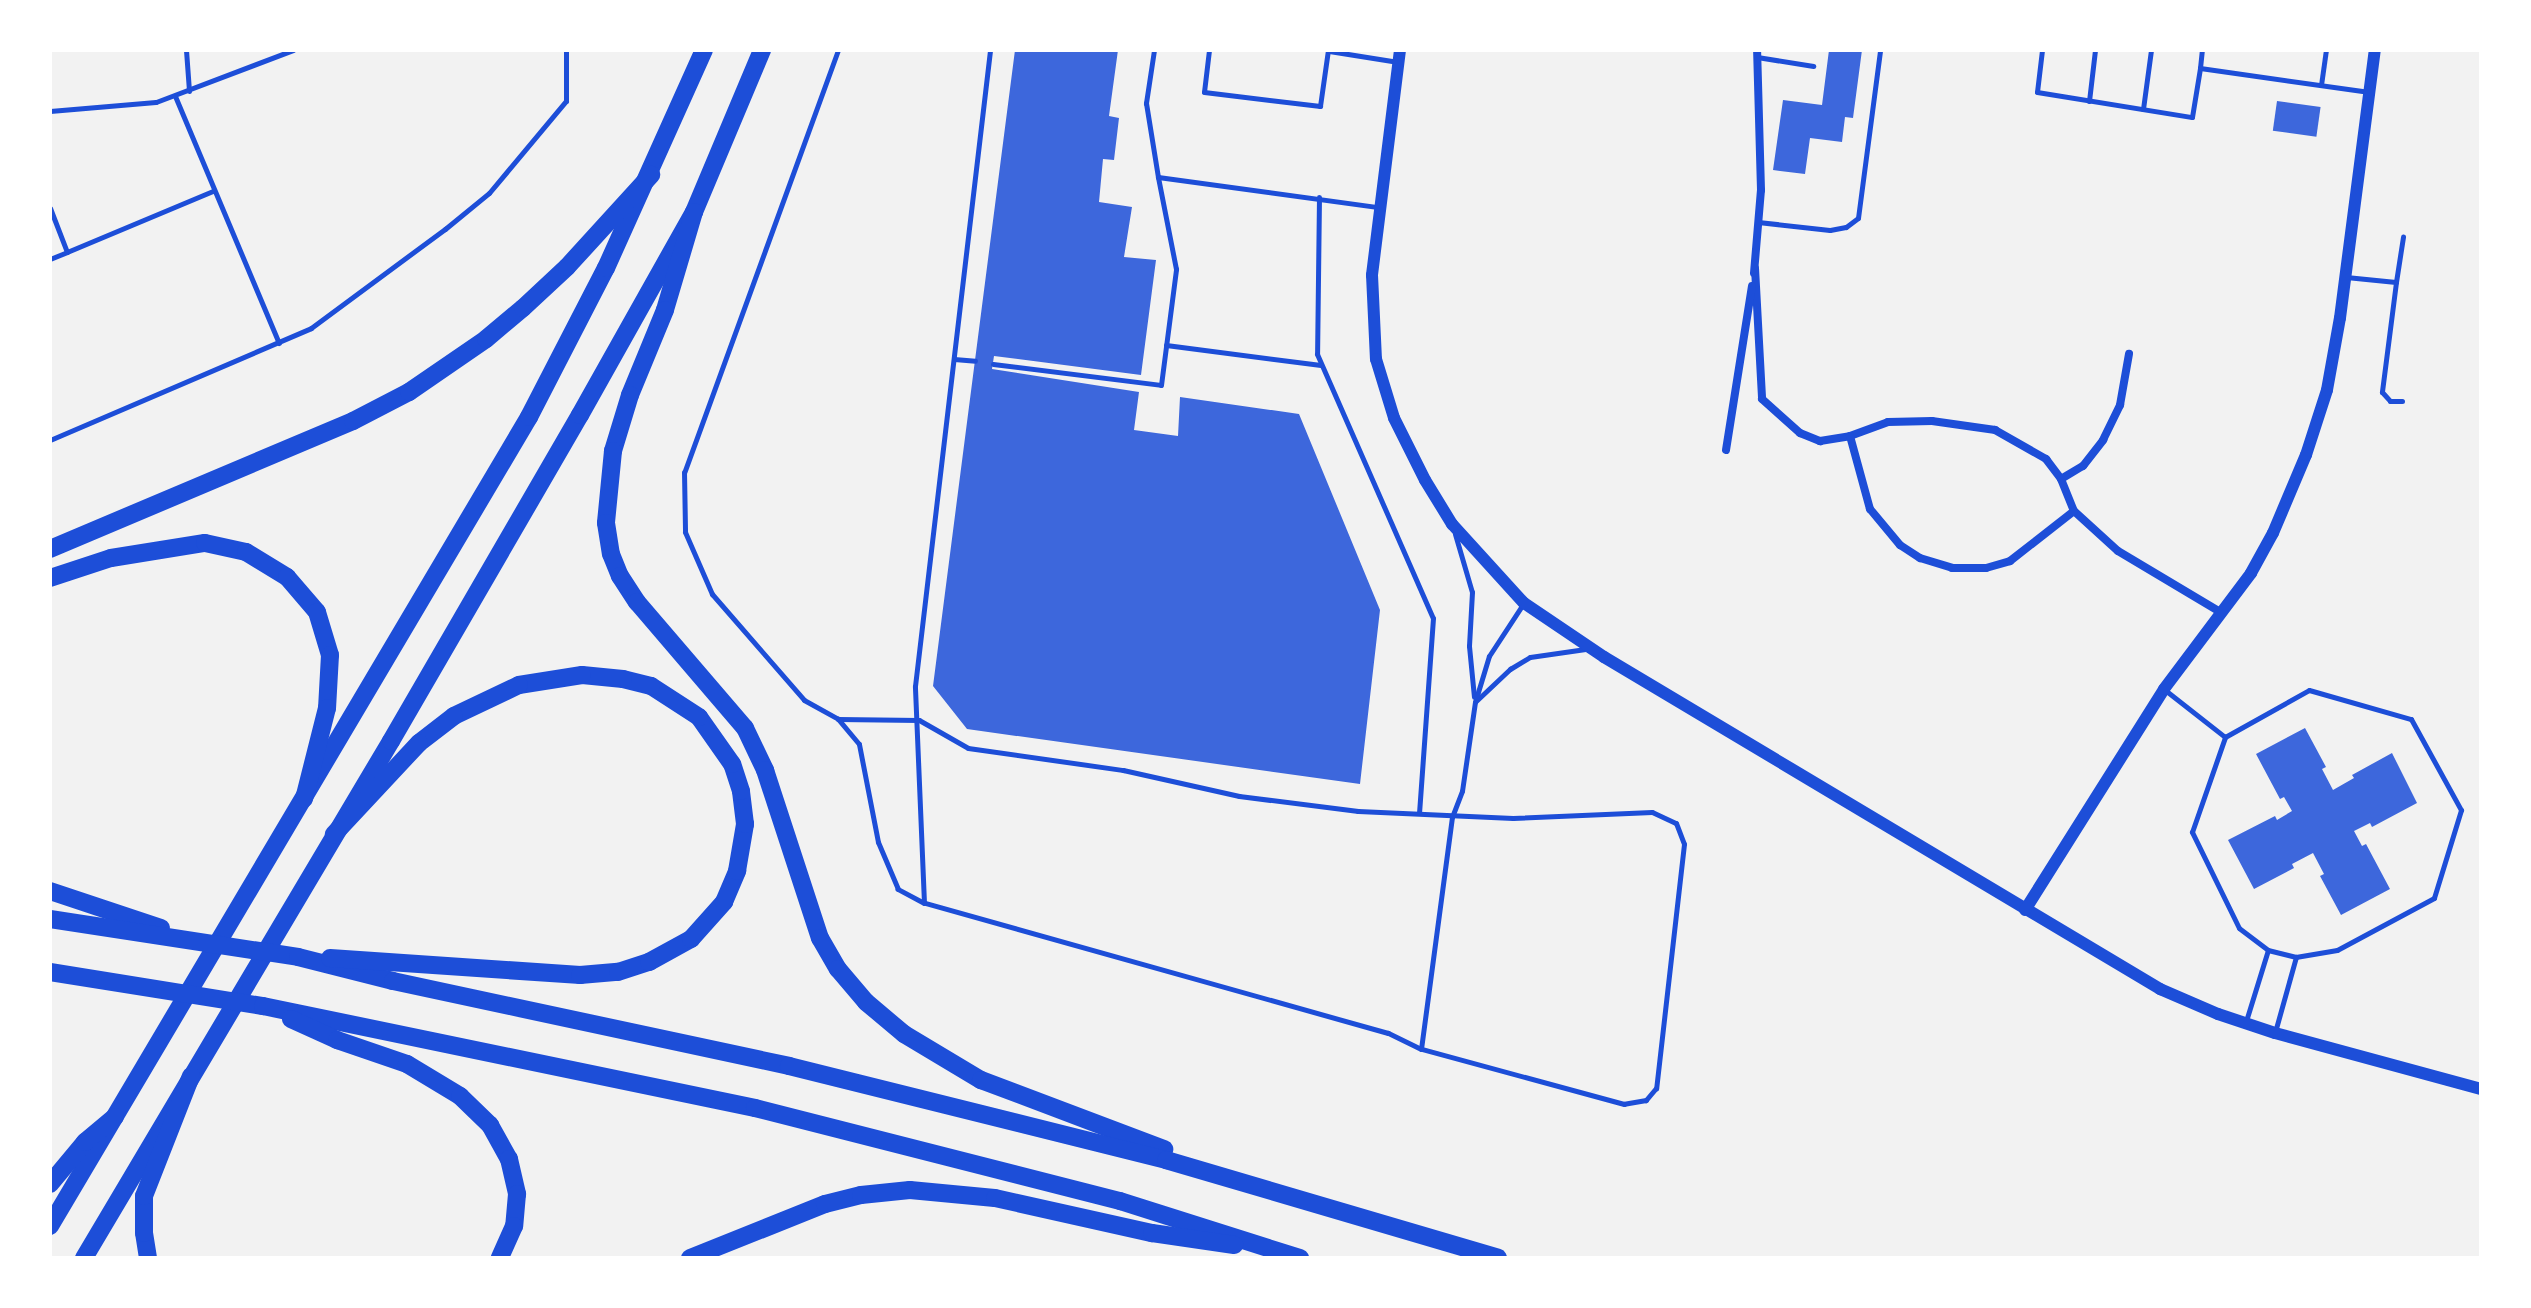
<!DOCTYPE html>
<style>
body{margin:0}
#map{position:relative;width:2531px;height:1308px;overflow:hidden;background:#f2f2f2;font-family:"Exo 2",sans-serif}
div>[style]{position:absolute}
[style*='--x']{left:calc(var(--x)*1px);top:calc(var(--y)*1px);width:calc(var(--w)*1px);rotate:calc(var(--a)*1deg)}
.building>*{inset:0;background:#3d67dc;transform-origin:0 0}
.service>*{height:5px;margin:-2.5px;padding:0 2.5px;transform-origin:2.5px;border-radius:2.5px;background:#1d4ed8}
.minor>*{height:8px;margin:-4px;padding:0 4px;transform-origin:4px;border-radius:4px;background:#1d4ed8}
.tertiary>*{height:12px;margin:-6px;padding:0 6px;transform-origin:6px;border-radius:6px;background:#1d4ed8}
.trunk>*{height:18px;margin:-9px;padding:0 9px;transform-origin:9px;border-radius:9px;background:#1d4ed8}
.motorway>*{height:18px;margin:-9px;padding:0 9px;transform-origin:9px;border-radius:9px;background:#1d4ed8}
span{translate:-50% -50%;white-space:nowrap;text-align:center;line-height:1.15;-webkit-text-stroke:8px #fff;paint-order:stroke}
.frame{position:absolute;inset:0;border:52px solid #fff;pointer-events:none}
</style>
<div id="map">
<div class="building">
<i style="clip-path:polygon(1015px 50px,1118px 50px,1109px 116px,1119px 118px,1114px 160px,1103px 159px,1099px 202px,1132px 207px,1124px 257px,1156px 260px,1141px 375px,994px 356px,992px 369px,1139px 392px,1134px 430px,1178px 436px,1180px 397px,1299px 414px,1380px 610px,1360px 784px,967px 729px,933px 686px)"></i>
<i style="clip-path:polygon(1829px 50px,1862px 50px,1853px 118px,1845px 117px,1842px 142px,1810px 138px,1805px 174px,1773px 170px,1783px 100px,1822px 105px)"></i>
<i style="left:2277px;top:101px;width:44px;height:30px;rotate:8deg"></i>
<i style="clip-path:polygon(2305px 728px,2326px 767px,2322px 769px,2333px 790px,2354px 778px,2352px 775px,2392px 753px,2417px 803px,2372px 827px,2370px 823px,2354px 831px,2362px 846px,2366px 844px,2390px 889px,2341px 915px,2320px 876px,2324px 874px,2313px 853px,2292px 864px,2294px 868px,2254px 889px,2228px 840px,2275px 816px,2277px 820px,2292px 811px,2284px 797px,2280px 799px,2256px 754px)"></i>
</div>
<div class="service">
<i style="--x:186;--y:50;--w:41;--a:85.8"></i>
<i style="--x:838;--y:50;--w:449;--a:110"></i>
<i style="--x:684;--y:472;--w:60;--a:89"></i>
<i style="--x:685;--y:532;--w:68;--a:66.5"></i>
<i style="--x:712;--y:594;--w:140;--a:49"></i>
<i style="--x:804;--y:700;--w:39;--a:29"></i>
<i style="--x:838;--y:719;--w:81;--a:0.7"></i>
<i style="--x:919;--y:720;--w:56;--a:29.7"></i>
<i style="--x:968;--y:748;--w:157;--a:8.1"></i>
<i style="--x:1123;--y:770;--w:119;--a:12.6"></i>
<i style="--x:1239;--y:796;--w:120;--a:7.2"></i>
<i style="--x:1358;--y:811;--w:155;--a:2.6"></i>
<i style="--x:1513;--y:818;--w:139;--a:-2.5"></i>
<i style="--x:1652;--y:812;--w:26;--a:25"></i>
<i style="--x:1676;--y:823;--w:22;--a:69"></i>
<i style="--x:1684;--y:844;--w:246;--a:96.5"></i>
<i style="--x:1656;--y:1088;--w:16;--a:130"></i>
<i style="--x:1646;--y:1100;--w:22;--a:170"></i>
<i style="--x:1624;--y:1104;--w:210;--a:-164.8"></i>
<i style="--x:1421;--y:1049;--w:37;--a:-154"></i>
<i style="--x:1388;--y:1033;--w:482;--a:-164.3"></i>
<i style="--x:924;--y:903;--w:30;--a:-152"></i>
<i style="--x:898;--y:889;--w:51;--a:-113.1"></i>
<i style="--x:878;--y:842;--w:100;--a:-101"></i>
<i style="--x:859;--y:744;--w:33;--a:-130"></i>
<i style="--x:1154;--y:50;--w:54;--a:98.6"></i>
<i style="--x:1146;--y:103;--w:75;--a:80.8"></i>
<i style="--x:1158;--y:177;--w:222;--a:7.8"></i>
<i style="--x:1209;--y:50;--w:42;--a:96.8"></i>
<i style="--x:1204;--y:92;--w:117;--a:6.9"></i>
<i style="--x:1320;--y:106;--w:57;--a:-81.9"></i>
<i style="--x:2042;--y:50;--w:42;--a:96.8"></i>
<i style="--x:2037;--y:92;--w:157;--a:9.2"></i>
<i style="--x:2192;--y:117;--w:50;--a:-80.7"></i>
<i style="--x:2200;--y:68;--w:171;--a:8.1"></i>
<i style="--x:1329;--y:51;--w:70;--a:9.1"></i>
<i style="--x:1757;--y:57;--w:57;--a:9.1"></i>
<i style="--x:2200;--y:68;--w:18;--a:-84"></i>
<i style="--x:2321;--y:85;--w:35;--a:-82"></i>
<i style="--x:175;--y:96;--w:268;--a:67.2"></i>
<i style="--x:2089;--y:101;--w:51;--a:-83.3"></i>
<i style="--x:2143;--y:109;--w:60;--a:-82.3"></i>
<i style="--x:50;--y:111;--w:106;--a:-4.9"></i>
<i style="--x:156;--y:102;--w:147;--a:-20.8"></i>
<i style="--x:1319;--y:197;--w:157;--a:90.7"></i>
<i style="--x:1317;--y:354;--w:288;--a:66.3"></i>
<i style="--x:1433;--y:618;--w:195;--a:94.1"></i>
<i style="--x:50;--y:208;--w:47;--a:68.9"></i>
<i style="--x:67;--y:252;--w:158;--a:-22.7"></i>
<i style="--x:1758;--y:222;--w:72;--a:6.3"></i>
<i style="--x:1830;--y:230;--w:16;--a:-11"></i>
<i style="--x:1846;--y:227;--w:15;--a:-37"></i>
<i style="--x:1858;--y:218;--w:169;--a:-82.5"></i>
<i style="--x:50;--y:259;--w:18;--a:-22"></i>
<i style="--x:2346;--y:277;--w:50;--a:5.7"></i>
<i style="--x:2396;--y:282;--w:46;--a:-81.2"></i>
<i style="--x:2396;--y:282;--w:111;--a:97.3"></i>
<i style="--x:2382;--y:392;--w:12;--a:48"></i>
<i style="--x:2390;--y:401;--w:12;--a:0"></i>
<i style="--x:1166;--y:345;--w:156;--a:7.4"></i>
<i style="--x:954;--y:359;--w:21;--a:5"></i>
<i style="--x:993;--y:364;--w:169;--a:7.1"></i>
<i style="--x:1161;--y:385;--w:117;--a:-82.6"></i>
<i style="--x:1176;--y:269;--w:94;--a:-101.1"></i>
<i style="--x:50;--y:440;--w:284;--a:-23.2"></i>
<i style="--x:311;--y:328;--w:167;--a:-36.5"></i>
<i style="--x:445;--y:229;--w:57;--a:-39.3"></i>
<i style="--x:489;--y:193;--w:120;--a:-50.1"></i>
<i style="--x:566;--y:101;--w:51;--a:-90"></i>
<i style="--x:1455;--y:534;--w:60;--a:73.7"></i>
<i style="--x:1472;--y:592;--w:54;--a:93.2"></i>
<i style="--x:1469;--y:646;--w:51;--a:84.4"></i>
<i style="--x:2165;--y:690;--w:76;--a:38.1"></i>
<i style="--x:2309;--y:690;--w:106;--a:15.9"></i>
<i style="--x:2411;--y:719;--w:104;--a:61.2"></i>
<i style="--x:2461;--y:810;--w:92;--a:107.1"></i>
<i style="--x:2434;--y:898;--w:110;--a:151.8"></i>
<i style="--x:2337;--y:950;--w:42;--a:170.3"></i>
<i style="--x:2296;--y:957;--w:29;--a:-166"></i>
<i style="--x:2268;--y:950;--w:36;--a:-143"></i>
<i style="--x:2239;--y:928;--w:107;--a:-116.1"></i>
<i style="--x:2192;--y:832;--w:101;--a:-70.8"></i>
<i style="--x:2225;--y:737;--w:96;--a:-29.2"></i>
<i style="--x:1476;--y:701;--w:47;--a:-43.3"></i>
<i style="--x:1510;--y:669;--w:23;--a:-31"></i>
<i style="--x:1530;--y:657;--w:56;--a:-8.3"></i>
<i style="--x:924;--y:903;--w:217;--a:-92.4"></i>
<i style="--x:915;--y:686;--w:640;--a:-83.27"></i>
<i style="--x:2246;--y:1021;--w:74;--a:-72.8"></i>
<i style="--x:2275;--y:1032;--w:78;--a:-74.4"></i>
<i style="--x:1421;--y:1049;--w:234;--a:-82.4"></i>
<i style="--x:1452;--y:817;--w:28;--a:-69"></i>
<i style="--x:1462;--y:791;--w:90;--a:-81.7"></i>
<i style="--x:1475;--y:702;--w:48;--a:-73.1"></i>
<i style="--x:1489;--y:656;--w:62;--a:-56.8"></i>
</div>
<div class="minor">
<i style="--x:1755;--y:268;--w:131;--a:86.9"></i>
<i style="--x:1762;--y:399;--w:51;--a:41.8"></i>
<i style="--x:1800;--y:433;--w:22;--a:22"></i>
<i style="--x:1820;--y:441;--w:30;--a:-9"></i>
<i style="--x:1850;--y:436;--w:40;--a:-20.2"></i>
<i style="--x:1888;--y:422;--w:44;--a:-1.3"></i>
<i style="--x:1932;--y:421;--w:64;--a:8.1"></i>
<i style="--x:1995;--y:430;--w:59;--a:29.6"></i>
<i style="--x:2046;--y:459;--w:25;--a:53"></i>
<i style="--x:2061;--y:479;--w:35;--a:68"></i>
<i style="--x:2074;--y:511;--w:59;--a:42.3"></i>
<i style="--x:2118;--y:551;--w:121;--a:30.8"></i>
<i style="--x:1754;--y:273;--w:83;--a:-85.2"></i>
<i style="--x:1761;--y:190;--w:140;--a:-91.6"></i>
<i style="--x:1850;--y:436;--w:76;--a:74.7"></i>
<i style="--x:1870;--y:509;--w:47;--a:50.2"></i>
<i style="--x:1900;--y:545;--w:24;--a:33"></i>
<i style="--x:1920;--y:558;--w:34;--a:17"></i>
<i style="--x:1952;--y:568;--w:34;--a:0"></i>
<i style="--x:1986;--y:568;--w:25;--a:-16"></i>
<i style="--x:2010;--y:561;--w:81;--a:-38"></i>
<i style="--x:1726;--y:450;--w:166;--a:-81"></i>
<i style="--x:2061;--y:479;--w:26;--a:-31"></i>
<i style="--x:2083;--y:466;--w:33;--a:-52"></i>
<i style="--x:2103;--y:440;--w:39;--a:-64"></i>
<i style="--x:2120;--y:405;--w:52;--a:-80"></i>
</div>
<div class="tertiary">
<i style="--x:1400;--y:50;--w:227;--a:97.1"></i>
<i style="--x:1372;--y:275;--w:84;--a:87.3"></i>
<i style="--x:1376;--y:359;--w:62;--a:73"></i>
<i style="--x:1394;--y:418;--w:69;--a:63.4"></i>
<i style="--x:1425;--y:480;--w:52;--a:58.5"></i>
<i style="--x:1452;--y:524;--w:107;--a:47.7"></i>
<i style="--x:1524;--y:603;--w:97;--a:34"></i>
<i style="--x:1604;--y:657;--w:648;--a:30.84"></i>
<i style="--x:2160;--y:989;--w:63;--a:23.3"></i>
<i style="--x:2218;--y:1014;--w:60;--a:18.4"></i>
<i style="--x:2275;--y:1033;--w:213;--a:15.2"></i>
<i style="--x:2025;--y:910;--w:261;--a:-57.8"></i>
<i style="--x:2164;--y:689;--w:145;--a:-53.1"></i>
<i style="--x:2251;--y:573;--w:46;--a:-61.2"></i>
<i style="--x:2273;--y:533;--w:85;--a:-67.1"></i>
<i style="--x:2306;--y:455;--w:68;--a:-72.1"></i>
<i style="--x:2327;--y:390;--w:73;--a:-79.8"></i>
<i style="--x:2340;--y:318;--w:270;--a:-82.6"></i>
</div>
<div class="trunk">
<i style="--x:50;--y:1226;--w:940;--a:-59.37"></i>
<i style="--x:529;--y:417;--w:168;--a:-62.7"></i>
<i style="--x:606;--y:268;--w:239;--a:-65.8"></i>
<i style="--x:84;--y:1258;--w:601;--a:-59.3"></i>
<i style="--x:391;--y:741;--w:377;--a:-59.9"></i>
<i style="--x:580;--y:415;--w:233;--a:-60.7"></i>
<i style="--x:694;--y:212;--w:176;--a:-67.2"></i>
</div>
<div class="motorway">
<i style="--x:694;--y:212;--w:102;--a:106.5"></i>
<i style="--x:665;--y:310;--w:92;--a:112.4"></i>
<i style="--x:630;--y:395;--w:59;--a:106.9"></i>
<i style="--x:613;--y:451;--w:72;--a:95.6"></i>
<i style="--x:606;--y:523;--w:31;--a:81"></i>
<i style="--x:611;--y:554;--w:24;--a:68"></i>
<i style="--x:620;--y:576;--w:31;--a:57"></i>
<i style="--x:637;--y:602;--w:166;--a:49.4"></i>
<i style="--x:745;--y:728;--w:47;--a:64.5"></i>
<i style="--x:765;--y:770;--w:177;--a:71.9"></i>
<i style="--x:820;--y:938;--w:36;--a:60"></i>
<i style="--x:838;--y:969;--w:43;--a:49.7"></i>
<i style="--x:866;--y:1002;--w:50;--a:40.1"></i>
<i style="--x:904;--y:1034;--w:90;--a:30.9"></i>
<i style="--x:981;--y:1080;--w:196;--a:20.7"></i>
<i style="--x:50;--y:549;--w:329;--a:-22.9"></i>
<i style="--x:353;--y:421;--w:63;--a:-27.4"></i>
<i style="--x:409;--y:392;--w:93;--a:-34.5"></i>
<i style="--x:486;--y:339;--w:48;--a:-40"></i>
<i style="--x:523;--y:308;--w:60;--a:-43"></i>
<i style="--x:567;--y:267;--w:125;--a:-47.6"></i>
<i style="--x:50;--y:578;--w:64;--a:-18.2"></i>
<i style="--x:111;--y:558;--w:95;--a:-9.1"></i>
<i style="--x:205;--y:543;--w:42;--a:12.4"></i>
<i style="--x:246;--y:552;--w:48;--a:31.4"></i>
<i style="--x:287;--y:577;--w:46;--a:49.4"></i>
<i style="--x:317;--y:612;--w:45;--a:73.2"></i>
<i style="--x:330;--y:655;--w:53;--a:93.2"></i>
<i style="--x:327;--y:708;--w:94;--a:104.2"></i>
<i style="--x:50;--y:891;--w:117;--a:18.4"></i>
<i style="--x:50;--y:919;--w:251;--a:8.7"></i>
<i style="--x:298;--y:957;--w:98;--a:14.2"></i>
<i style="--x:393;--y:981;--w:405;--a:12.1"></i>
<i style="--x:789;--y:1066;--w:389;--a:14"></i>
<i style="--x:1166;--y:1160;--w:346;--a:16.4"></i>
<i style="--x:330;--y:958;--w:251;--a:3.9"></i>
<i style="--x:580;--y:975;--w:38;--a:-5"></i>
<i style="--x:618;--y:972;--w:33;--a:-18"></i>
<i style="--x:649;--y:962;--w:48;--a:-28.7"></i>
<i style="--x:691;--y:939;--w:50;--a:-48.3"></i>
<i style="--x:724;--y:902;--w:34;--a:-67"></i>
<i style="--x:737;--y:871;--w:48;--a:-80.3"></i>
<i style="--x:745;--y:824;--w:33;--a:-97"></i>
<i style="--x:741;--y:791;--w:28;--a:-108"></i>
<i style="--x:732;--y:764;--w:57;--a:-125.1"></i>
<i style="--x:699;--y:717;--w:57;--a:-147.1"></i>
<i style="--x:651;--y:686;--w:29;--a:-166"></i>
<i style="--x:623;--y:679;--w:41;--a:-174.4"></i>
<i style="--x:582;--y:675;--w:64;--a:171"></i>
<i style="--x:519;--y:685;--w:72;--a:154.5"></i>
<i style="--x:454;--y:716;--w:44;--a:142.4"></i>
<i style="--x:419;--y:743;--w:125;--a:133"></i>
<i style="--x:50;--y:972;--w:216;--a:9.1"></i>
<i style="--x:263;--y:1006;--w:502;--a:11.71"></i>
<i style="--x:755;--y:1108;--w:377;--a:14.3"></i>
<i style="--x:1120;--y:1201;--w:189;--a:17.6"></i>
<i style="--x:291;--y:1019;--w:51;--a:24.5"></i>
<i style="--x:337;--y:1040;--w:74;--a:18.9"></i>
<i style="--x:407;--y:1064;--w:62;--a:31.1"></i>
<i style="--x:460;--y:1096;--w:42;--a:44"></i>
<i style="--x:490;--y:1125;--w:39;--a:61"></i>
<i style="--x:509;--y:1159;--w:36;--a:77"></i>
<i style="--x:517;--y:1194;--w:32;--a:95"></i>
<i style="--x:514;--y:1226;--w:35;--a:114"></i>
<i style="--x:50;--y:1184;--w:55;--a:-50.2"></i>
<i style="--x:85;--y:1142;--w:39;--a:-40"></i>
<i style="--x:148;--y:1258;--w:25;--a:-99"></i>
<i style="--x:144;--y:1233;--w:37;--a:-90"></i>
<i style="--x:144;--y:1196;--w:129;--a:-68.6"></i>
<i style="--x:690;--y:1258;--w:145;--a:-21.8"></i>
<i style="--x:825;--y:1204;--w:37;--a:-14"></i>
<i style="--x:861;--y:1195;--w:49;--a:-5.8"></i>
<i style="--x:910;--y:1190;--w:85;--a:5.4"></i>
<i style="--x:995;--y:1198;--w:161;--a:12.6"></i>
<i style="--x:1152;--y:1233;--w:83;--a:8.3"></i>
</div>
<div class="frame"></div>
</div>
